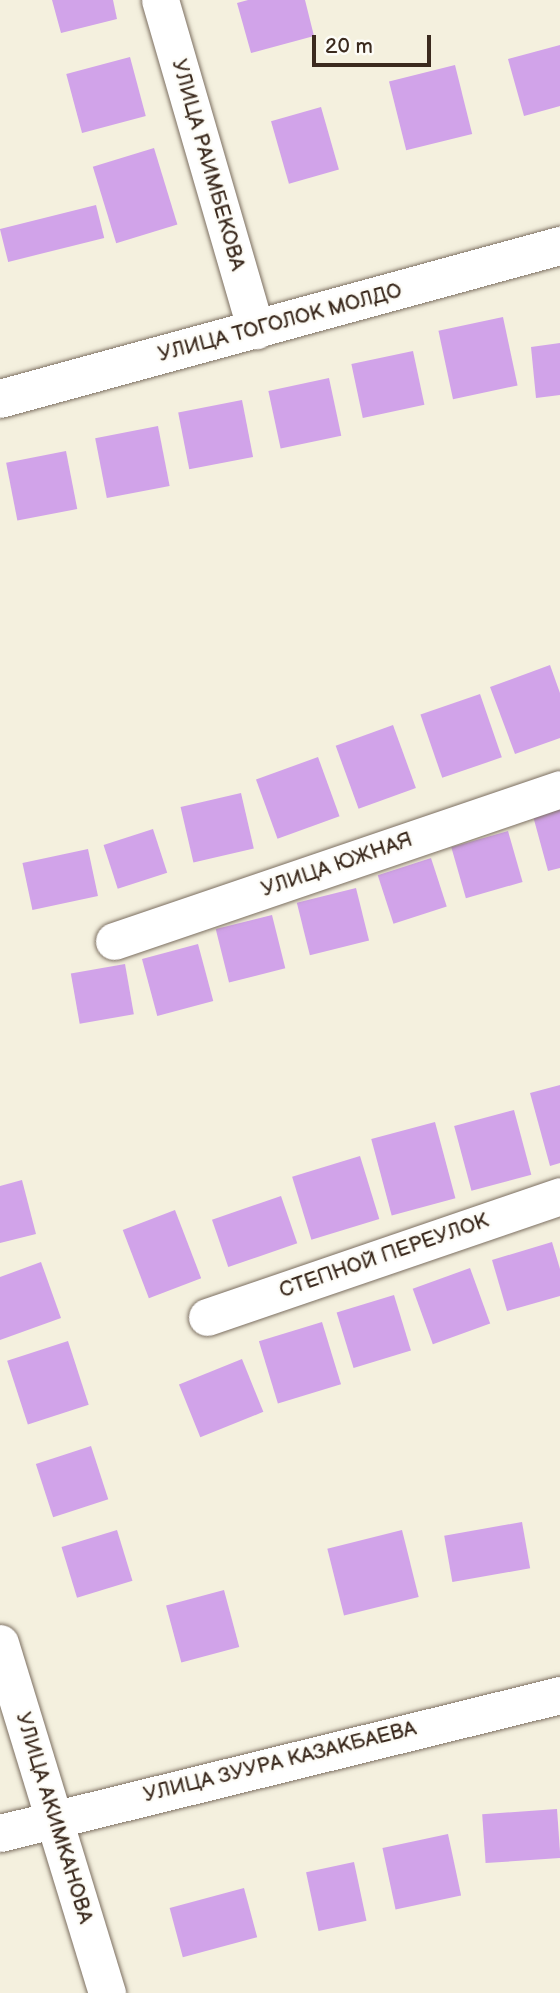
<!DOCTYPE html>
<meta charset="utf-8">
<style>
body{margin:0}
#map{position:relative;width:560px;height:1993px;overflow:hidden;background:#f4f0de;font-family:"Balsamiq Sans",sans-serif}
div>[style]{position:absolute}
.building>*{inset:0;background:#d1a3e9;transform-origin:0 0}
.roads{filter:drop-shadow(0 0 2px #7c6f61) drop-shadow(0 0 2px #7c6f61)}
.minor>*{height:37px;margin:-18.5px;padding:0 18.5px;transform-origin:18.5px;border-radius:18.5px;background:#fff}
.tertiary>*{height:38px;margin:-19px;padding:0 19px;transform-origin:19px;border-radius:19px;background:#fff}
span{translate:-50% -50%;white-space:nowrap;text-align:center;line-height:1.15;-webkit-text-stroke:5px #fdfcf7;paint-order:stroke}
.street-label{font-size:21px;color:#3b2a1e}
.scale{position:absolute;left:312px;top:35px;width:119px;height:32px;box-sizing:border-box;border:4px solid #3b2a1e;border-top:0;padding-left:9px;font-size:21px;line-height:24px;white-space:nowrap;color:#3b2a1e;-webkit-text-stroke:5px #fdfcf7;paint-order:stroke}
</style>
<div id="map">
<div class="building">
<i style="clip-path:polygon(52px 0,113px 0,117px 19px,61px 33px)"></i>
<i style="clip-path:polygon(248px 0,305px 0,314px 36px,251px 53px,237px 3px)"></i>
<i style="clip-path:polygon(560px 45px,560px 106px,524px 116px,508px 59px)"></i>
<i style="left:130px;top:57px;width:61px;height:66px;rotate:75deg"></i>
<i style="left:455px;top:65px;width:71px;height:68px;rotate:76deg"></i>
<i style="left:321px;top:107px;width:65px;height:52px;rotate:74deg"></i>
<i style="left:154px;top:148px;width:80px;height:64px;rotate:73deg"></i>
<i style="left:96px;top:205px;width:34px;height:99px;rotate:76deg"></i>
<i style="left:503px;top:317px;width:70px;height:66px;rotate:78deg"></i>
<i style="clip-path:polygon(560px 343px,560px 395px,536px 398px,531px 347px)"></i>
<i style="left:413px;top:351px;width:55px;height:63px;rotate:78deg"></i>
<i style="left:329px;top:378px;width:59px;height:62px;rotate:78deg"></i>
<i style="left:242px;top:400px;width:58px;height:65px;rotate:79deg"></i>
<i style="left:158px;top:426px;width:61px;height:64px;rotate:79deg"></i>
<i style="left:66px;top:451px;width:59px;height:61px;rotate:79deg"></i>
<i style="clip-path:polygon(550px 665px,560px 693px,560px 738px,515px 754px,490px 687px)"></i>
<i style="left:480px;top:694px;width:67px;height:63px;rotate:71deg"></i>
<i style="left:393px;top:725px;width:67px;height:61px;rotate:70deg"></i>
<i style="left:318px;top:757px;width:63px;height:66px;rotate:70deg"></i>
<i style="left:241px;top:793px;width:57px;height:62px;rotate:77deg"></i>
<i style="clip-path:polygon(560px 809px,560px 868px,548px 871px,533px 816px)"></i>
<i style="left:153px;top:829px;width:46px;height:52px;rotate:72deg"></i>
<i style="left:508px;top:831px;width:53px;height:59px;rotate:74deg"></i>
<i style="left:88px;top:849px;width:48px;height:67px;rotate:78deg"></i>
<i style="left:431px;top:858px;width:51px;height:56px;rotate:72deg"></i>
<i style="left:356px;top:888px;width:54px;height:61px;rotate:76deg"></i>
<i style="left:272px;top:915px;width:55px;height:58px;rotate:76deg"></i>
<i style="left:198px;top:944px;width:59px;height:58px;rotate:75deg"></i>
<i style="left:125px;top:964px;width:51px;height:55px;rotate:80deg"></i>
<i style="clip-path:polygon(560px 1085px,560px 1163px,550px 1166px,530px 1093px)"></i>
<i style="left:514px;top:1110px;width:67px;height:62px;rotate:75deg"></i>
<i style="left:435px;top:1122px;width:79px;height:66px;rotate:75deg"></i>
<i style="left:360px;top:1156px;width:66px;height:71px;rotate:73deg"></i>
<i style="clip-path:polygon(22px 1180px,36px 1234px,0 1243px,0 1186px)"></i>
<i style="left:281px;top:1196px;width:50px;height:73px;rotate:71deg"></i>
<i style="left:175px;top:1210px;width:73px;height:56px;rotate:69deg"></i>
<i style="clip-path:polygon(552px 1242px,560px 1269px,560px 1296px,507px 1311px,492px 1260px)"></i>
<i style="clip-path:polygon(41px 1262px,61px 1318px,0 1340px,0 1277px)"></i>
<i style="left:470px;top:1268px;width:59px;height:61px;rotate:70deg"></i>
<i style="left:394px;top:1295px;width:58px;height:60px;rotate:73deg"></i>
<i style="left:322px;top:1322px;width:65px;height:66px;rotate:73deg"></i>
<i style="left:68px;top:1341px;width:67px;height:64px;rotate:72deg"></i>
<i style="left:242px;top:1359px;width:57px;height:68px;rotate:68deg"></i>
<i style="left:91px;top:1446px;width:56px;height:58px;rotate:72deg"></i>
<i style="left:522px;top:1522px;width:47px;height:79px;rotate:80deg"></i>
<i style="left:117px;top:1530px;width:53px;height:58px;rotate:73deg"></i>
<i style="left:402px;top:1530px;width:69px;height:77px;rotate:76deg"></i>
<i style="left:224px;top:1590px;width:59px;height:60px;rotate:75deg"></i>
<i style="left:557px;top:1809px;width:49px;height:75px;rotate:86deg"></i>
<i style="left:448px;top:1834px;width:63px;height:67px;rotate:78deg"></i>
<i style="left:354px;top:1862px;width:60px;height:49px;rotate:78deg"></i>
<i style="left:244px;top:1888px;width:51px;height:77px;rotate:75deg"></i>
</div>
<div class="roads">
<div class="minor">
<i style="left:160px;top:0;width:344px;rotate:73.8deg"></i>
<i style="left:114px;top:941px;width:471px;rotate:-18.8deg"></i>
<i style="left:207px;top:1317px;width:373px;rotate:-18.9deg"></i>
<i style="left:0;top:1643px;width:366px;rotate:73deg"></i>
<i style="left:0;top:1833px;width:577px;rotate:-13.84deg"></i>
</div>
<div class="tertiary">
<i style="left:0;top:399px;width:581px;rotate:-15.28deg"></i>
</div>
</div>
<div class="street-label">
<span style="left:208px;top:165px;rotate:74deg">УЛИЦА РАИМБЕКОВА</span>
<span style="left:280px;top:323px;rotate:-15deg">УЛИЦА ТОГОЛОК МОЛДО</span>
<span style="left:337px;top:865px;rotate:-19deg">УЛИЦА ЮЖНАЯ</span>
<span style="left:384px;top:1256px;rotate:-19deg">СТЕПНОЙ ПЕРЕУЛОК</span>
<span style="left:280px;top:1762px;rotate:-14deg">УЛИЦА ЗУУРА КАЗАКБАЕВА</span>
<span style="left:54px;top:1818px;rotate:73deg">УЛИЦА АКИМКАНОВА</span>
</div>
<div class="scale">20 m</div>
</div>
